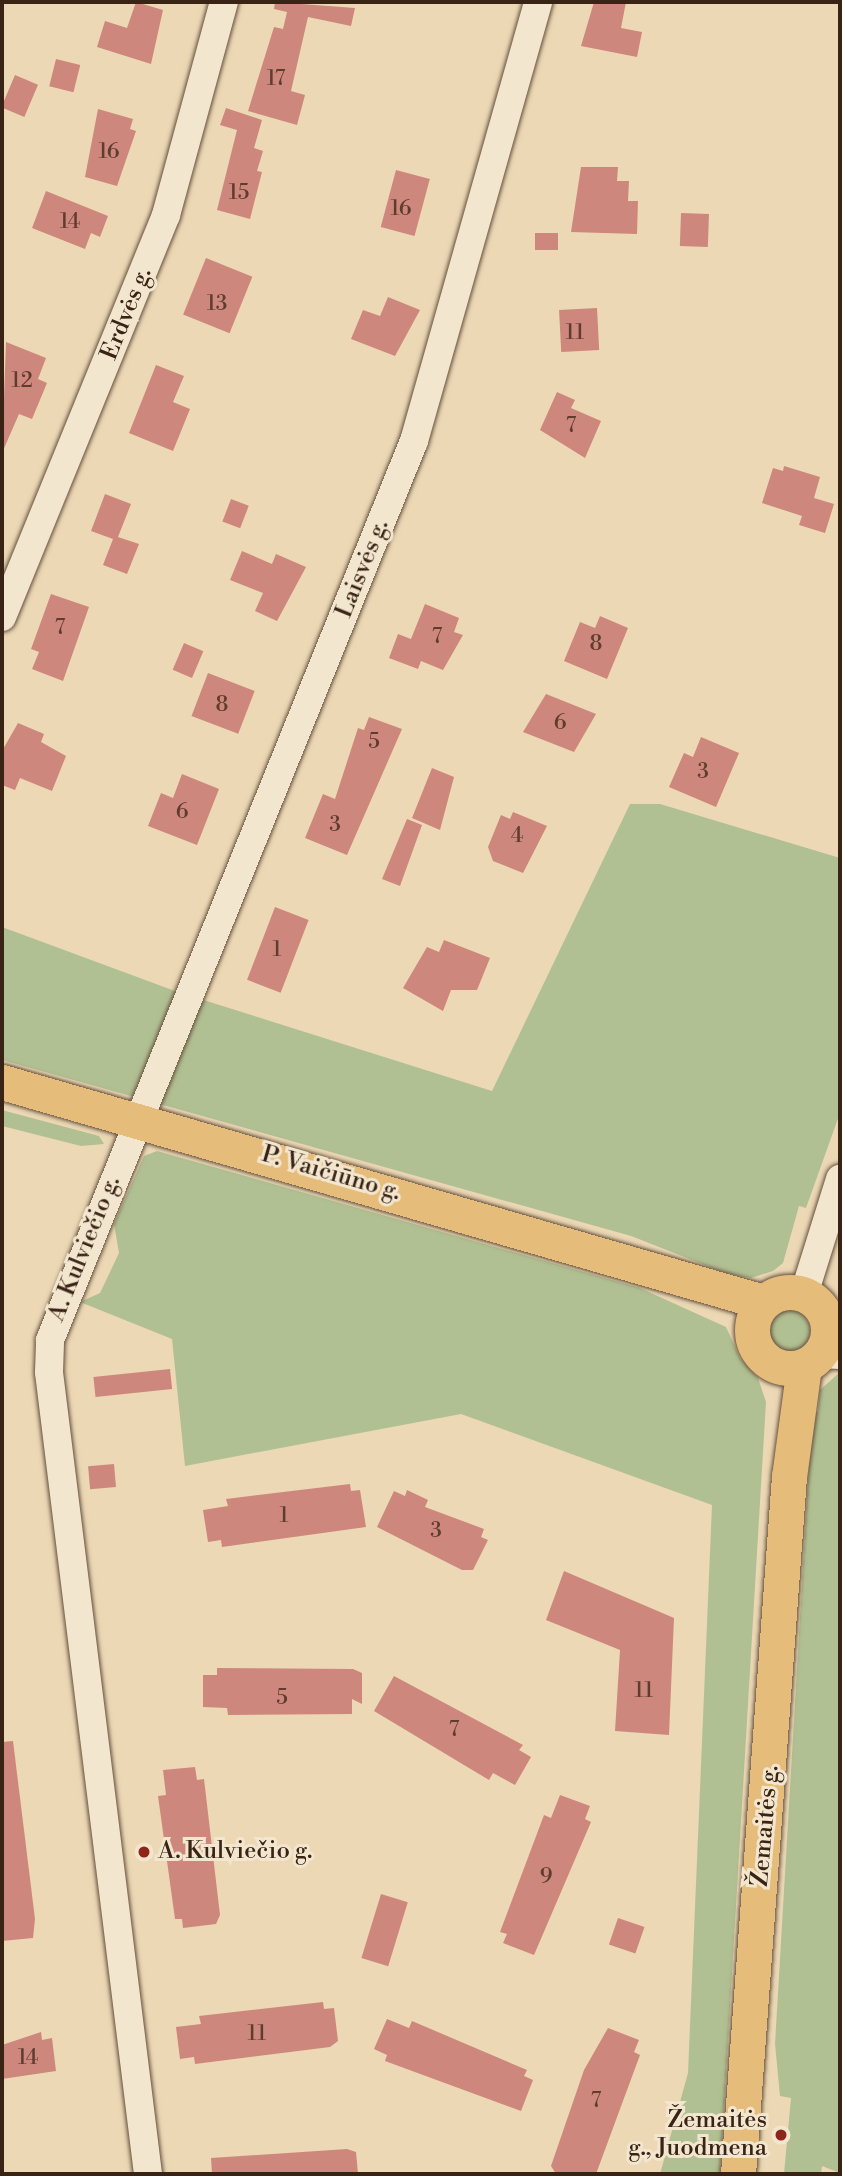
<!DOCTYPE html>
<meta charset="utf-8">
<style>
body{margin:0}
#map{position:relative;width:842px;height:2176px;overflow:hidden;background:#ecd8b5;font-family:"Libre Bodoni",serif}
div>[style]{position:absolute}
.green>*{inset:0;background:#b1c092}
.round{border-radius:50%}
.building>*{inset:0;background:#ce877c;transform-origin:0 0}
.roads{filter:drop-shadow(0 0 2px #65503d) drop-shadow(0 0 2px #65503d)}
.minor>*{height:28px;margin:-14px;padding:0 14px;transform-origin:14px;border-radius:14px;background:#f3e6cf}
.major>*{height:35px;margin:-17.5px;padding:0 17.5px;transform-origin:17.5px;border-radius:17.5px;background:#e6bc7a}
.major>.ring{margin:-17.5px;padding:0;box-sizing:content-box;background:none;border:35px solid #e6bc7a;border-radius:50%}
.dots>*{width:19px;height:19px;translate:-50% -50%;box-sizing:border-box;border:4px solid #f3e6cf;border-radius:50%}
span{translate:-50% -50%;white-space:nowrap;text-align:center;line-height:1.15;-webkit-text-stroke:6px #f3e6cf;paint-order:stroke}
.number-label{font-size:21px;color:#5e3c2f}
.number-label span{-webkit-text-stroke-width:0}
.street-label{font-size:24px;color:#382315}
.poi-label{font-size:24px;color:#382315}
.left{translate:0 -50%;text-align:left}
.right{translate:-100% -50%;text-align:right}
.frame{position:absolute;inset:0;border:4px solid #382315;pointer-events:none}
</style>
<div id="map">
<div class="green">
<i style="clip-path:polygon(630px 804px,660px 804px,840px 858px,840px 1113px,806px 1208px,799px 1206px,783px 1263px,773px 1271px,751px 1278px,725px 1273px,631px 1236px,2px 1060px,2px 927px,175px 991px,492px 1091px)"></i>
<i style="clip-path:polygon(2px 1110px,99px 1136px,104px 1144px,81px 1146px,2px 1126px)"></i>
<i style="clip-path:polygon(157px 1151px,640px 1288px,726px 1327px,740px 1358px,758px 1378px,766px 1402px,720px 2174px,660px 2174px,688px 2073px,712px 1505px,461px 1414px,185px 1466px,172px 1339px,80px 1302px,100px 1293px,119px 1253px,114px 1224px,144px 1156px)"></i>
<i class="round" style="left:768px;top:1310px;width:42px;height:42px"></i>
<i style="clip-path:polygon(840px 1372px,840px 2173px,822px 2166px,821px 2174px,784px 2174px,791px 2098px,780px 2096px,775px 2044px,812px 1414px,818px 1412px,820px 1390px)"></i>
</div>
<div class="building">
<i style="clip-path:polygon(136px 2px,163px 10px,151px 64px,97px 47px,105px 21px,127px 28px)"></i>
<i style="clip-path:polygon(275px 2px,355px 8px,351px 26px,308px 17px,291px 91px,305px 95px,297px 125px,248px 111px,274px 27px,283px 29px,287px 12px,274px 9px)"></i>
<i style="clip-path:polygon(594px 2px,626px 2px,621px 28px,642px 32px,637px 57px,581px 46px)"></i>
<i style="left:56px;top:59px;width:25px;height:28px;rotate:14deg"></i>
<i style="left:15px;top:75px;width:25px;height:35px;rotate:23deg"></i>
<i style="clip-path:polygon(226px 108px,262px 120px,254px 148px,263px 151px,257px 171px,262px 172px,250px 219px,217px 210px,237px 130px,220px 125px)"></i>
<i style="clip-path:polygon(98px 109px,133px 119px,130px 129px,136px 131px,117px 186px,85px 177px)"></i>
<i style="clip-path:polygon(581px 167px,618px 167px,617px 181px,629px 181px,628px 201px,638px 201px,637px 234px,571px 232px)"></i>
<i style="left:396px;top:170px;width:35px;height:59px;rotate:15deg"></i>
<i style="clip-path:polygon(46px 191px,108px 216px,100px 237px,91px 233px,85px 249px,32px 228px)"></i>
<i style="left:681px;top:213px;width:28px;height:33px;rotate:2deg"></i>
<i style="left:535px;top:233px;width:23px;height:17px"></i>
<i style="left:206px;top:258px;width:50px;height:61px;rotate:22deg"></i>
<i style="clip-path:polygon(388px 297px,420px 310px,395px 356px,351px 339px,363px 310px,380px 316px)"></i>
<i style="left:597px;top:308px;width:42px;height:38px;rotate:87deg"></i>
<i style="clip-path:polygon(6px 342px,46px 358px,38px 379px,47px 383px,32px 419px,19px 414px,2px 453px)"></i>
<i style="clip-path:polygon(156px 365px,184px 376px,173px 402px,190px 409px,173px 451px,129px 433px)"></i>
<i style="clip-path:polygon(557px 392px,575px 400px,571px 408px,601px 421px,585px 458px,540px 430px)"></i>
<i style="clip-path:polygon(784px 466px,820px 477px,814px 498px,834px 504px,825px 533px,799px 525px,802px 516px,762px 503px,773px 468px,783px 471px)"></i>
<i style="clip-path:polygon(105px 494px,131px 504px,118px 537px,139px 544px,127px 574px,103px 565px,113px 539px,91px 531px)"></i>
<i style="left:231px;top:499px;width:19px;height:24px;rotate:21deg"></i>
<i style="clip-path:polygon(242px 551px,272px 564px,276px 554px,306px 567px,277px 621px,255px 611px,263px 593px,230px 580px)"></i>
<i style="clip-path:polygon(51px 594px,89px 607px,63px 681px,32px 669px,39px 652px,31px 649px)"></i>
<i style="clip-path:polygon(425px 604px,459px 618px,454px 632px,463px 635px,443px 670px,421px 661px,418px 669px,389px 658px,398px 634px,411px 639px)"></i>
<i style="clip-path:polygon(600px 616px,628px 628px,607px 679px,564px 661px,580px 622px,595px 628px)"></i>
<i style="left:184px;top:643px;width:21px;height:29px;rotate:23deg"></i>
<i style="left:208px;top:673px;width:50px;height:46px;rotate:21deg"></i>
<i style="clip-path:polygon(546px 694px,596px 714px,574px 752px,523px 732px)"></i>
<i style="clip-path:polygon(369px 717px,402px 729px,347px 855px,305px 838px,323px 794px,335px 799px,358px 728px,364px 730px)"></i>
<i style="clip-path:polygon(18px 723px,44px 734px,41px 742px,66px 756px,52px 791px,20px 778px,15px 790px,2px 785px,2px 751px)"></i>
<i style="clip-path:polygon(701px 737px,739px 753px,716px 807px,669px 787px,684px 753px,693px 757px)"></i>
<i style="clip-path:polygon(432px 768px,454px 777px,440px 830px,412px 818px)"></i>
<i style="clip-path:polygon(182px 774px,219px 789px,197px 845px,148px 826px,161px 793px,173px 798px)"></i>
<i style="clip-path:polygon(513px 812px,547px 826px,523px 873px,493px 861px,488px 847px,501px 815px,510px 819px)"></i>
<i style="clip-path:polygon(407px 819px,422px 825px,400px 886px,382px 879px)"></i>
<i style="left:275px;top:907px;width:36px;height:78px;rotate:21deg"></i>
<i style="clip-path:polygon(444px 940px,490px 958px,477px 990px,451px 990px,443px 1011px,403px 988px,427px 947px,439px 952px)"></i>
<i style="left:170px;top:1369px;width:20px;height:77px;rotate:84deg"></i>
<i style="left:114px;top:1464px;width:23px;height:26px;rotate:85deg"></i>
<i style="clip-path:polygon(350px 1484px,351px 1491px,360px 1490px,366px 1527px,222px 1547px,221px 1540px,208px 1542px,203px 1510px,228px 1506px,226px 1499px)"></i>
<i style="clip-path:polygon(407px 1490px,428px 1500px,425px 1507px,484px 1529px,481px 1537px,488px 1540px,473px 1570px,462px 1570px,377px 1527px,394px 1491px,405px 1496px)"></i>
<i style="clip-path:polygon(564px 1571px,674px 1618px,669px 1735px,615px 1731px,620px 1650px,546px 1620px)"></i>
<i style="clip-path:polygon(217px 1668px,353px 1669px,362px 1673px,362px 1704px,352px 1699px,352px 1714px,228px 1715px,227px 1708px,203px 1707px,203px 1675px,217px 1675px)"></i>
<i style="clip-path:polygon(394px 1676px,523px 1745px,519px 1750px,531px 1757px,515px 1785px,493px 1773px,489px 1780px,374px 1711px)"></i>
<i style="clip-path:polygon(13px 1741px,35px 1919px,33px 1938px,2px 1941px,2px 1742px)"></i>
<i style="clip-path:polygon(195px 1767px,197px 1780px,204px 1779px,220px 1915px,216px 1924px,183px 1928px,182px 1919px,175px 1919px,158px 1796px,166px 1795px,163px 1770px)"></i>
<i style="clip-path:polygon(560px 1795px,590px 1806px,585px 1819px,591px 1822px,534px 1955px,503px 1943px,507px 1934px,500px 1932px,544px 1815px,551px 1818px)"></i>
<i style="left:381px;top:1894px;width:28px;height:67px;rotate:17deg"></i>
<i style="left:618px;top:1918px;width:28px;height:28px;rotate:19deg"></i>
<i style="clip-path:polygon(323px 2002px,324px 2009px,334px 2008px,338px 2041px,330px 2047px,195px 2064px,194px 2057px,180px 2059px,176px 2027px,201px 2024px,199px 2016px)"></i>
<i style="clip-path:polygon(387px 2019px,409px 2028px,412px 2021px,527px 2070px,524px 2076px,533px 2080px,521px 2111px,385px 2061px,387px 2055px,374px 2049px)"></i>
<i style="clip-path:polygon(608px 2028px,639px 2040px,634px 2052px,640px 2055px,596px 2174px,556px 2174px,551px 2166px,584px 2070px)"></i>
<i style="clip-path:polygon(41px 2032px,42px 2040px,52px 2038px,56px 2071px,2px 2079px,2px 2045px)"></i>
<i style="clip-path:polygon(347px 2149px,356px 2152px,358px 2174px,212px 2174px,211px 2158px)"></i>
</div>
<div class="roads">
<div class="minor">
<i style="left:2px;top:617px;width:434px;rotate:-67.8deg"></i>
<i style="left:166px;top:215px;width:221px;rotate:-74.8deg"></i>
<i style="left:804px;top:1294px;width:121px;rotate:-72.6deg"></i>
<i style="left:827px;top:1322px;width:15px;rotate:28deg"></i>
<i style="left:820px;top:1354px;width:20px;rotate:3deg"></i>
<i style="left:148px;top:2174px;width:808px;rotate:-97.04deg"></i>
<i style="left:49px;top:1372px;width:32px;rotate:-88deg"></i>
<i style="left:50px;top:1340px;width:970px;rotate:-67.96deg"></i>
<i style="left:414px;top:441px;width:456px;rotate:-74.2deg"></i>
</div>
<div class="major">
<i style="left:2px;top:1082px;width:792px;rotate:16.12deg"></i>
<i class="ring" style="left:752px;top:1292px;width:41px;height:41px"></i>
<i style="left:738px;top:2174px;width:699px;rotate:-85.82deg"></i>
<i style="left:789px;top:1477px;width:112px;rotate:-82.3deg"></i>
</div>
</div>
<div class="dots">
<i style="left:144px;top:1852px;background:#8f2418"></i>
<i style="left:781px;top:2135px;background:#8f2418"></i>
</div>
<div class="number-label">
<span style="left:276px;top:79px">17</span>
<span style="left:109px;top:152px">16</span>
<span style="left:239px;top:193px">15</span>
<span style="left:401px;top:209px">16</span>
<span style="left:70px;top:222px">14</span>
<span style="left:217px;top:304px">13</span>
<span style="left:575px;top:333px">11</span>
<span style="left:22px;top:381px">12</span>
<span style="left:571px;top:426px">7</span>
<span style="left:60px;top:628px">7</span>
<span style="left:437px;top:637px">7</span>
<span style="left:596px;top:644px">8</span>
<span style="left:222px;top:705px">8</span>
<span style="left:560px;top:723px">6</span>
<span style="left:374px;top:742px">5</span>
<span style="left:703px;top:772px">3</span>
<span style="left:182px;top:812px">6</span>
<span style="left:335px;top:825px">3</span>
<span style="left:517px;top:836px">4</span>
<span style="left:277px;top:950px">1</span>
<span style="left:284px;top:1516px">1</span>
<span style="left:436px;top:1531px">3</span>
<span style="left:644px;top:1691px">11</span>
<span style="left:282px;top:1698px">5</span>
<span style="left:454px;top:1730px">7</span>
<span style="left:546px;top:1877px">9</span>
<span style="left:257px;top:2034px">11</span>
<span style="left:28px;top:2058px">14</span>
<span style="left:596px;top:2101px">7</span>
</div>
<div class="street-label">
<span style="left:127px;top:314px;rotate:-68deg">Erdvės g.</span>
<span style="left:363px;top:569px;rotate:-68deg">Laisvės g.</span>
<span style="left:331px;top:1174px;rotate:16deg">P. Vaičiūno g.</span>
<span style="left:85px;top:1249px;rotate:-68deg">A. Kulviečio g.</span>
<span style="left:766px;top:1826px;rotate:-85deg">Žemaitės g.</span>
</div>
<div class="poi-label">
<span class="left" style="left:158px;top:1852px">A. Kulviečio g.</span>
<span class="right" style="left:767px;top:2135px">Žemaitės<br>g., Juodmena</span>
</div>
<div class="frame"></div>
</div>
